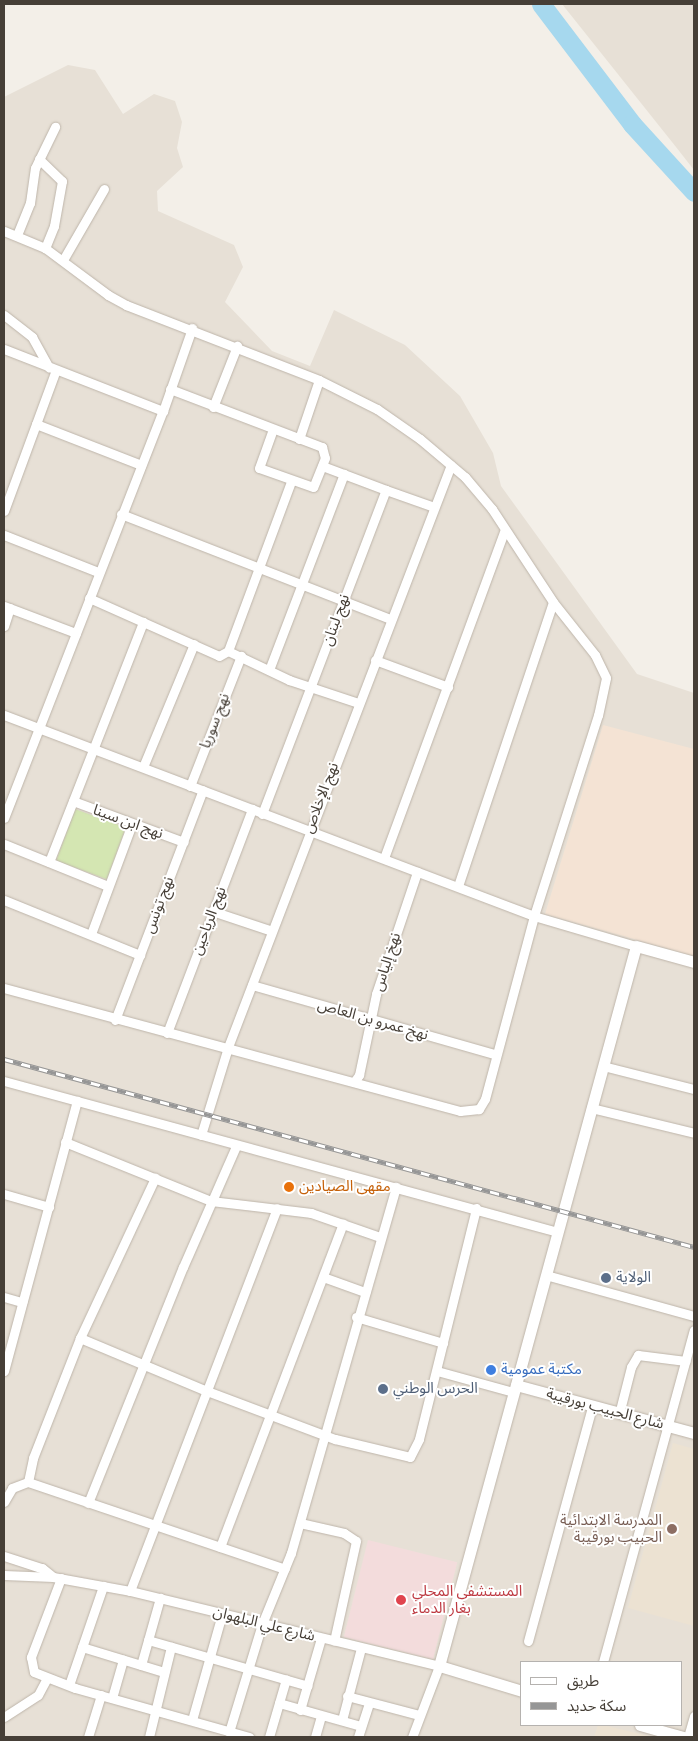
<!DOCTYPE html>
<meta charset="utf-8">
<style>
body{margin:0}
#map{position:relative;width:698px;height:1741px;overflow:hidden;background:#f3efe8;font-family:Signika,"Noto Sans Arabic",sans-serif}
div>[style]{position:absolute}
.residential>*{inset:0;background:#e7e0d6}
.commercial>*{inset:0;background:#f4e3d4}
.education>*{inset:0;background:#ece2d2}
.medical>*{inset:0;background:#f3dcdc;transform-origin:0 0}
.green>*{inset:0;background:#d4e6b2;transform-origin:0 0}
.river>*{height:19px;margin:-9.5px;padding:0 9.5px;transform-origin:9.5px;border-radius:9.5px;background:#a6d8ee}
.roads{filter:drop-shadow(0 0 1px #beb5aa) drop-shadow(0 0 1px #beb5aa)}
.minor>*{height:9px;margin:-4.5px;padding:0 4.5px;transform-origin:4.5px;border-radius:4.5px;background:#fff}
.tertiary>*{height:11px;margin:-5.5px;padding:0 5.5px;transform-origin:5.5px;border-radius:5.5px;background:#fff}
.rail>*{height:5px;margin-top:-2.5px;transform-origin:0;background:repeating-linear-gradient(90deg,#fff 0 9px,#969696 0 18px);box-sizing:border-box;border-block:1px solid #969696}
.dots>*{width:14px;height:14px;translate:-50% -50%;box-sizing:border-box;border:2px solid #fff;border-radius:50%}
span{translate:-50% -50%;white-space:nowrap;text-align:center;line-height:1.15;-webkit-text-stroke:4px #fff;paint-order:stroke}
.street-label{font-size:15px;color:#463f37}
.food-label{font-size:15px;color:#c56008}
.left{translate:0 -50%;text-align:left}
.service-label{font-size:15px;color:#4e5e75}
.shop-label{font-size:15px;color:#366cbe}
.education-label{font-size:15px;color:#785e54}
.right{translate:-100% -50%;text-align:right}
.health-label{font-size:15px;color:#be3a42}
.frame{position:absolute;inset:0;border:5px solid #463f37;pointer-events:none}
.legend{position:absolute;left:520px;top:1661px;width:162px;height:65px;box-sizing:border-box;background:#fff;border:1px solid #b5b2af;margin:0;padding:6px 9px;list-style:none;font-size:15px;color:#463f37}
.legend li{display:flex;align-items:center;gap:10px;height:25px}
.legend b{width:25px;border:1px solid #b5b2af}
</style>
<div id="map">
<div class="residential">
<i style="clip-path:polygon(562px 4px,694px 4px,694px 170px,676px 147px)"></i>
<i style="clip-path:polygon(evenodd,68px 65px,95px 70px,123px 114px,154px 94px,175px 101px,182px 122px,177px 148px,183px 167px,157px 191px,158px 211px,234px 245px,243px 267px,225px 302px,272px 351px,310px 366px,334px 310px,405px 345px,460px 396px,493px 453px,501px 486px,637px 674px,694px 693px,694px 1737px,4px 1737px,4px 97px,68px 65px,522px 1662px,682px 1662px,682px 1725px,522px 1725px,522px 1662px)"></i>
</div>
<div class="commercial">
<i style="clip-path:polygon(603px 725px,694px 749px,694px 956px,545px 914px)"></i>
</div>
<div class="education">
<i style="clip-path:polygon(673px 1443px,694px 1449px,694px 1626px,628px 1608px)"></i>
<i style="clip-path:polygon(598px 1725px,603px 1725px,653px 1737px,594px 1737px)"></i>
</div>
<div class="medical">
<i style="left:368px;top:1540px;width:92px;height:100px;rotate:14deg"></i>
</div>
<div class="green">
<i style="left:75px;top:809px;width:54px;height:55px;rotate:20deg"></i>
</div>
<div class="river">
<i style="left:541px;top:4px;width:151px;rotate:52.8deg"></i>
<i style="left:632px;top:124px;width:92px;rotate:47.6deg"></i>
</div>
<div class="roads">
<div class="minor">
<i style="left:39px;top:159px;width:32px;rotate:44deg"></i>
<i style="left:62px;top:181px;width:46px;rotate:100.1deg"></i>
<i style="left:54px;top:226px;width:24px;rotate:112deg"></i>
<i style="left:4px;top:231px;width:44px;rotate:22.5deg"></i>
<i style="left:45px;top:248px;width:79px;rotate:36.7deg"></i>
<i style="left:108px;top:295px;width:21px;rotate:29deg"></i>
<i style="left:126px;top:305px;width:207px;rotate:21.2deg"></i>
<i style="left:319px;top:380px;width:65px;rotate:26.6deg"></i>
<i style="left:377px;top:409px;width:52px;rotate:34.9deg"></i>
<i style="left:420px;top:439px;width:59px;rotate:40.2deg"></i>
<i style="left:465px;top:477px;width:42px;rotate:49.8deg"></i>
<i style="left:492px;top:509px;width:111px;rotate:56.7deg"></i>
<i style="left:553px;top:602px;width:68px;rotate:51.6deg"></i>
<i style="left:595px;top:655px;width:25px;rotate:64deg"></i>
<i style="left:606px;top:678px;width:38px;rotate:102deg"></i>
<i style="left:598px;top:715px;width:211px;rotate:107.7deg"></i>
<i style="left:534px;top:916px;width:189px;rotate:105deg"></i>
<i style="left:485px;top:1099px;width:12px;rotate:121deg"></i>
<i style="left:479px;top:1109px;width:19px;rotate:174deg"></i>
<i style="left:460px;top:1111px;width:472px;rotate:-164.9deg"></i>
<i style="left:17px;top:235px;width:35px;rotate:-68deg"></i>
<i style="left:30px;top:203px;width:35px;rotate:-82deg"></i>
<i style="left:35px;top:168px;width:46px;rotate:-64deg"></i>
<i style="left:63px;top:260px;width:82px;rotate:-60deg"></i>
<i style="left:4px;top:315px;width:36px;rotate:38deg"></i>
<i style="left:32px;top:337px;width:35px;rotate:61deg"></i>
<i style="left:4px;top:349px;width:171px;rotate:21.3deg"></i>
<i style="left:170px;top:389px;width:163px;rotate:20.9deg"></i>
<i style="left:322px;top:447px;width:11px;rotate:75deg"></i>
<i style="left:325px;top:458px;width:31px;rotate:112deg"></i>
<i style="left:313px;top:487px;width:57px;rotate:-160.6deg"></i>
<i style="left:259px;top:468px;width:41px;rotate:-70.3deg"></i>
<i style="left:213px;top:407px;width:66px;rotate:-68.5deg"></i>
<i style="left:36px;top:424px;width:113px;rotate:21.3deg"></i>
<i style="left:299px;top:439px;width:62px;rotate:-71.3deg"></i>
<i style="left:386px;top:490px;width:51px;rotate:19.5deg"></i>
<i style="left:4px;top:511px;width:150px;rotate:-69.8deg"></i>
<i style="left:121px;top:514px;width:290px;rotate:21.3deg"></i>
<i style="left:4px;top:535px;width:101px;rotate:21.5deg"></i>
<i style="left:89px;top:598px;width:142px;rotate:24deg"></i>
<i style="left:219px;top:656px;width:10px;rotate:-29deg"></i>
<i style="left:228px;top:651px;width:68px;rotate:25.4deg"></i>
<i style="left:289px;top:680px;width:73px;rotate:18.4deg"></i>
<i style="left:4px;top:606px;width:77px;rotate:20.6deg"></i>
<i style="left:4px;top:626px;width:19px;rotate:-72deg"></i>
<i style="left:228px;top:651px;width:180px;rotate:-69.6deg"></i>
<i style="left:375px;top:660px;width:78px;rotate:20.3deg"></i>
<i style="left:269px;top:670px;width:210px;rotate:-69.1deg"></i>
<i style="left:4px;top:715px;width:567px;rotate:20.77deg"></i>
<i style="left:534px;top:916px;width:106px;rotate:16.4deg"></i>
<i style="left:143px;top:767px;width:133px;rotate:-67.5deg"></i>
<i style="left:190px;top:786px;width:140px;rotate:-68.6deg"></i>
<i style="left:73px;top:801px;width:118px;rotate:20.3deg"></i>
<i style="left:262px;top:814px;width:347px;rotate:-69.1deg"></i>
<i style="left:386px;top:490px;width:68px;rotate:-159.4deg"></i>
<i style="left:4px;top:818px;width:437px;rotate:-68.7deg"></i>
<i style="left:163px;top:411px;width:88px;rotate:-70.7deg"></i>
<i style="left:4px;top:844px;width:112px;rotate:22deg"></i>
<i style="left:384px;top:858px;width:350px;rotate:-69.8deg"></i>
<i style="left:49px;top:862px;width:258px;rotate:-68.6deg"></i>
<i style="left:458px;top:886px;width:299px;rotate:-71.5deg"></i>
<i style="left:4px;top:900px;width:147px;rotate:22deg"></i>
<i style="left:212px;top:911px;width:63px;rotate:18.4deg"></i>
<i style="left:91px;top:934px;width:117px;rotate:-69.6deg"></i>
<i style="left:252px;top:985px;width:253px;rotate:15.9deg"></i>
<i style="left:115px;top:1020px;width:246px;rotate:-69.1deg"></i>
<i style="left:167px;top:1033px;width:240px;rotate:-69.2deg"></i>
<i style="left:603px;top:1066px;width:94px;rotate:14.2deg"></i>
<i style="left:4px;top:1081px;width:574px;rotate:15.25deg"></i>
<i style="left:354px;top:1082px;width:9px;rotate:-54deg"></i>
<i style="left:359px;top:1075px;width:83px;rotate:-78.1deg"></i>
<i style="left:376px;top:994px;width:129px;rotate:-71.4deg"></i>
<i style="left:591px;top:1108px;width:106px;rotate:13.6deg"></i>
<i style="left:201px;top:1135px;width:92px;rotate:-72.9deg"></i>
<i style="left:228px;top:1047px;width:623px;rotate:-69.04deg"></i>
<i style="left:65px;top:1142px;width:157px;rotate:22deg"></i>
<i style="left:211px;top:1201px;width:101px;rotate:6.8deg"></i>
<i style="left:311px;top:1213px;width:73px;rotate:19.2deg"></i>
<i style="left:4px;top:1194px;width:47px;rotate:16.1deg"></i>
<i style="left:546px;top:1275px;width:154px;rotate:15.5deg"></i>
<i style="left:323px;top:1277px;width:45px;rotate:19.7deg"></i>
<i style="left:4px;top:1297px;width:19px;rotate:16deg"></i>
<i style="left:356px;top:1317px;width:91px;rotate:16.6deg"></i>
<i style="left:80px;top:1338px;width:138px;rotate:22.7deg"></i>
<i style="left:207px;top:1391px;width:137px;rotate:20.6deg"></i>
<i style="left:335px;top:1439px;width:77px;rotate:13.5deg"></i>
<i style="left:410px;top:1457px;width:20px;rotate:-63deg"></i>
<i style="left:419px;top:1439px;width:238px;rotate:-76.1deg"></i>
<i style="left:4px;top:1371px;width:280px;rotate:-74.9deg"></i>
<i style="left:437px;top:1371px;width:79px;rotate:15.4deg"></i>
<i style="left:619px;top:1414px;width:49px;rotate:-75.7deg"></i>
<i style="left:631px;top:1367px;width:14px;rotate:-60deg"></i>
<i style="left:638px;top:1355px;width:48px;rotate:7.1deg"></i>
<i style="left:28px;top:1482px;width:25px;rotate:-78deg"></i>
<i style="left:33px;top:1458px;width:129px;rotate:-68.6deg"></i>
<i style="left:80px;top:1338px;width:177px;rotate:-64.9deg"></i>
<i style="left:4px;top:1502px;width:16px;rotate:-60deg"></i>
<i style="left:12px;top:1488px;width:17px;rotate:-21deg"></i>
<i style="left:28px;top:1482px;width:271px;rotate:18.7deg"></i>
<i style="left:88px;top:1503px;width:254px;rotate:-68.1deg"></i>
<i style="left:183px;top:1267px;width:132px;rotate:-66.3deg"></i>
<i style="left:300px;top:1523px;width:45px;rotate:12.8deg"></i>
<i style="left:344px;top:1533px;width:14px;rotate:34deg"></i>
<i style="left:356px;top:1541px;width:102px;rotate:102.4deg"></i>
<i style="left:220px;top:1547px;width:346px;rotate:-69.2deg"></i>
<i style="left:4px;top:1556px;width:40px;rotate:18deg"></i>
<i style="left:42px;top:1568px;width:14px;rotate:39deg"></i>
<i style="left:4px;top:1575px;width:49px;rotate:2.3deg"></i>
<i style="left:53px;top:1577px;width:78px;rotate:10.3deg"></i>
<i style="left:130px;top:1591px;width:318px;rotate:13.6deg"></i>
<i style="left:439px;top:1666px;width:76px;rotate:110.8deg"></i>
<i style="left:61px;top:1578px;width:85px;rotate:110.8deg"></i>
<i style="left:31px;top:1657px;width:15px;rotate:79deg"></i>
<i style="left:34px;top:1672px;width:44px;rotate:21.3deg"></i>
<i style="left:75px;top:1688px;width:181px;rotate:15.7deg"></i>
<i style="left:130px;top:1591px;width:410px;rotate:-69deg"></i>
<i style="left:148px;top:1640px;width:166px;rotate:16deg"></i>
<i style="left:528px;top:1641px;width:243px;rotate:-74.7deg"></i>
<i style="left:82px;top:1647px;width:86px;rotate:17deg"></i>
<i style="left:603px;top:1662px;width:344px;rotate:-74.7deg"></i>
<i style="left:141px;top:1665px;width:70px;rotate:-74.2deg"></i>
<i style="left:69px;top:1685px;width:105px;rotate:-71deg"></i>
<i style="left:347px;top:1696px;width:74px;rotate:14.8deg"></i>
<i style="left:112px;top:1698px;width:40px;rotate:-74deg"></i>
<i style="left:279px;top:1703px;width:85px;rotate:15.7deg"></i>
<i style="left:300px;top:1710px;width:75px;rotate:-73.7deg"></i>
<i style="left:4px;top:1717px;width:40px;rotate:-32.9deg"></i>
<i style="left:38px;top:1695px;width:19px;rotate:-62deg"></i>
<i style="left:192px;top:1720px;width:110px;rotate:-74.2deg"></i>
<i style="left:342px;top:1720px;width:74px;rotate:-75.2deg"></i>
<i style="left:229px;top:1732px;width:113px;rotate:-73deg"></i>
<i style="left:262px;top:1624px;width:77px;rotate:-67.8deg"></i>
<i style="left:291px;top:1553px;width:381px;rotate:-74deg"></i>
<i style="left:88px;top:1737px;width:44px;rotate:-72.8deg"></i>
<i style="left:149px;top:1737px;width:93px;rotate:-76.3deg"></i>
<i style="left:269px;top:1737px;width:60px;rotate:-73.7deg"></i>
<i style="left:315px;top:1737px;width:22px;rotate:-74deg"></i>
<i style="left:358px;top:1737px;width:36px;rotate:-72deg"></i>
<i style="left:688px;top:1737px;width:22px;rotate:-74deg"></i>
</div>
<div class="tertiary">
<i style="left:516px;top:1385px;width:184px;rotate:15.1deg"></i>
<i style="left:522px;top:1691px;width:87px;rotate:-163.2deg"></i>
<i style="left:439px;top:1666px;width:746px;rotate:-74.7deg"></i>
<i style="left:636px;top:946px;width:60px;rotate:15.4deg"></i>
<i style="left:640px;top:1725px;width:45px;rotate:15.6deg"></i>
</div>
</div>
<div class="rail">
<i style="left:4px;top:1059px;width:715px;rotate:15.24deg"></i>
</div>
<div class="dots">
<i style="left:289px;top:1187px;background:#e8710a"></i>
<i style="left:606px;top:1278px;background:#5c6f8a"></i>
<i style="left:491px;top:1370px;background:#3f7fe0"></i>
<i style="left:383px;top:1389px;background:#5c6f8a"></i>
<i style="left:672px;top:1529px;background:#8d6e63"></i>
<i style="left:401px;top:1600px;background:#e0444e"></i>
</div>
<div class="street-label">
<span style="left:336px;top:620px;rotate:-70deg">نهج لبنان</span>
<span style="left:215px;top:721px;rotate:-69deg">نهج سوريا</span>
<span style="left:321px;top:798px;rotate:-69deg">نهج الإخلاص</span>
<span style="left:128px;top:822px;rotate:20deg">نهج ابن سينا</span>
<span style="left:159px;top:905px;rotate:-69deg">نهج تونس</span>
<span style="left:209px;top:921px;rotate:-69deg">نهج الرياحين</span>
<span style="left:387px;top:962px;rotate:-72deg">نهخ إلياس</span>
<span style="left:373px;top:1020px;rotate:16deg">نهخ عمرو بن العاص</span>
<span style="left:605px;top:1409px;rotate:15deg">شارع الحبيب بورقيبة</span>
<span style="left:264px;top:1624px;rotate:14deg">شارع علي البلهوان</span>
</div>
<div class="food-label">
<span class="left" style="left:299px;top:1187px">مقهى الصيادين</span>
</div>
<div class="service-label">
<span class="left" style="left:616px;top:1278px">الولاية</span>
<span class="left" style="left:393px;top:1389px">الحرس الوطني</span>
</div>
<div class="shop-label">
<span class="left" style="left:501px;top:1370px">مكتبة عمومية</span>
</div>
<div class="education-label">
<span class="right" style="left:662px;top:1529px">المدرسة الابتدائية<br>الحبيب بورقيبة</span>
</div>
<div class="health-label">
<span class="left" style="left:412px;top:1600px">المستشفى المحلي<br>بغار الدماء</span>
</div>
<div class="frame"></div>
<ul class="legend">
<li><b style="height:6px;background:#fff"></b>طريق</li>
<li><b style="height:6px;background:#969696"></b>سكة حديد</li>
</ul>
</div>
